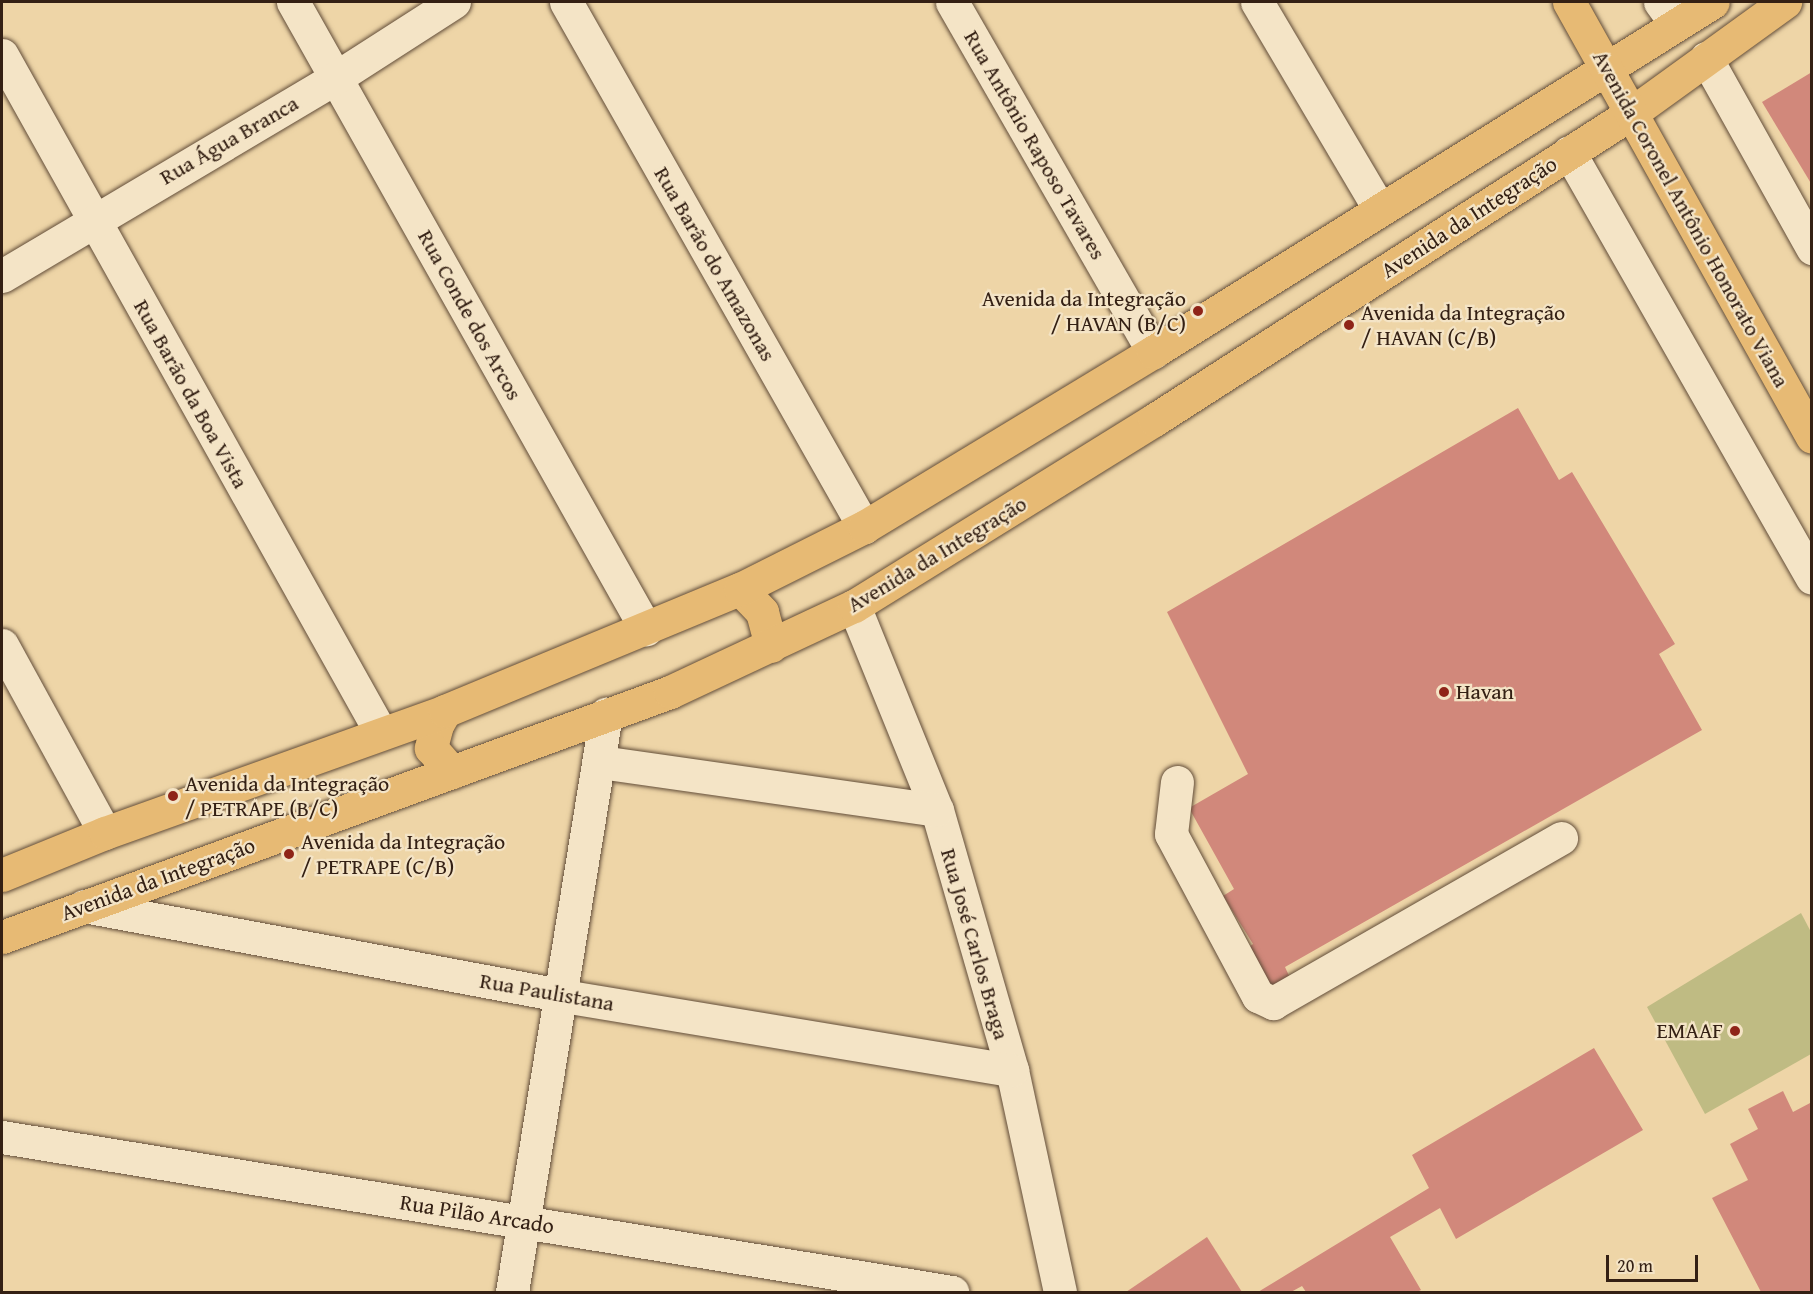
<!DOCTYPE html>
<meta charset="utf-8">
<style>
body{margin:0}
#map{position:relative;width:1813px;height:1294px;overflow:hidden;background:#eed5a7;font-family:"Gentium Book Plus",serif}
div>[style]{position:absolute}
.green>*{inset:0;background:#bfbb83}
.building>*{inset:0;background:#d1887b}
.roads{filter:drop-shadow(0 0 2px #624d39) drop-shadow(0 0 2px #624d39)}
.minor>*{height:33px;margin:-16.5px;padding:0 16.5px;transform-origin:16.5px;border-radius:16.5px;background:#f4e4c6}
.major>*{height:33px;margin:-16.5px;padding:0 16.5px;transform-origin:16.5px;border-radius:16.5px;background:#e7ba74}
.highway>*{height:33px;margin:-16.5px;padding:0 16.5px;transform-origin:16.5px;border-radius:16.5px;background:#e7ba74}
.dots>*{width:16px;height:16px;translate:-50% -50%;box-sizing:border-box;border:3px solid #f4e4c6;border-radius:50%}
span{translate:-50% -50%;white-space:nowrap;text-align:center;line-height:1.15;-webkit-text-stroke:4.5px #f4e4c6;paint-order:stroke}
.street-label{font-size:22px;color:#342014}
.poi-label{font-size:22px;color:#342014}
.right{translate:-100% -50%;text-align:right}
.left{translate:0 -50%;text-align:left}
.frame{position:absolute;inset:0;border:3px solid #342014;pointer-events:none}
.scale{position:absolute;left:1606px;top:1255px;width:92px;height:27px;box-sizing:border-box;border:3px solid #342014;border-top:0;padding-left:8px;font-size:18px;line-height:21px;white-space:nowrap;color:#342014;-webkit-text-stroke:4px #f4e4c6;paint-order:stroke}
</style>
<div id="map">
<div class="green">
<i style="clip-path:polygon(1801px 913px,1811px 932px,1811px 1054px,1705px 1114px,1647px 1007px)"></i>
</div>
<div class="building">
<i style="clip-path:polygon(1812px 72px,1812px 185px,1762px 102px)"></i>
<i style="clip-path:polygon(1518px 408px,1559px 480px,1572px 472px,1675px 644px,1659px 654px,1702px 730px,1285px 967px,1291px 980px,1272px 992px,1246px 949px,1253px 944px,1223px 896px,1234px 889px,1189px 808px,1248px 774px,1167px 612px)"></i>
<i style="clip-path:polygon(1594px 1048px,1643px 1130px,1456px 1239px,1440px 1208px,1390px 1237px,1421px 1290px,1417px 1292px,1306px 1292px,1302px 1286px,1291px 1292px,1258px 1292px,1429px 1188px,1412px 1155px)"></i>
<i style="clip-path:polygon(1783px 1091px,1793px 1112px,1812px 1102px,1812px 1292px,1761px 1292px,1712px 1198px,1748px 1180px,1730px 1144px,1758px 1129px,1748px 1109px)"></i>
<i style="clip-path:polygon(1207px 1237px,1242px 1292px,1126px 1292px)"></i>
</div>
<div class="roads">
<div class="minor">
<i style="left:293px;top:2px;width:720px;rotate:60.62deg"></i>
<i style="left:566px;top:2px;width:604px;rotate:60.42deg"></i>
<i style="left:952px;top:2px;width:404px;rotate:60.1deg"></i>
<i style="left:1257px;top:2px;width:239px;rotate:59.4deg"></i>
<i style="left:1660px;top:2px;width:26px;rotate:54deg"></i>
<i style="left:2px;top:55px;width:777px;rotate:60.79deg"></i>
<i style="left:1706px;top:58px;width:218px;rotate:60.8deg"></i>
<i style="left:1569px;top:152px;width:490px;rotate:60.3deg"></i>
<i style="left:2px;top:276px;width:390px;rotate:-30.7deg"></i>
<i style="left:337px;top:77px;width:139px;rotate:-32.7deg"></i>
<i style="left:854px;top:606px;width:220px;rotate:67.9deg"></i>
<i style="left:937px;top:810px;width:271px;rotate:73.9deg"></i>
<i style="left:1012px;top:1070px;width:227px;rotate:77.8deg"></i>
<i style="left:2px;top:645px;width:214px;rotate:61.3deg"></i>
<i style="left:600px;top:762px;width:340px;rotate:8.1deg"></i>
<i style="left:1177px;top:782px;width:52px;rotate:96.6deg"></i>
<i style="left:1171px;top:834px;width:184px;rotate:61.8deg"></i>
<i style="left:1258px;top:996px;width:17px;rotate:25deg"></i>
<i style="left:1273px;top:1003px;width:332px;rotate:-29.8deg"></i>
<i style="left:84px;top:906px;width:487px;rotate:10.6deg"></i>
<i style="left:563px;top:996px;width:455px;rotate:9.4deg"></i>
<i style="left:2px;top:1137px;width:963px;rotate:9.27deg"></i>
<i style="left:512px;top:1292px;width:586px;rotate:-80.76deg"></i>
</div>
<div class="major">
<i style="left:740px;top:589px;width:32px;rotate:46deg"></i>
<i style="left:762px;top:612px;width:35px;rotate:75deg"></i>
<i style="left:445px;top:711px;width:16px;rotate:120deg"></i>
<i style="left:437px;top:725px;width:24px;rotate:105deg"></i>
<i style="left:431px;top:748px;width:32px;rotate:49deg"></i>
<i style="left:2px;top:875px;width:111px;rotate:-22.2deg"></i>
<i style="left:105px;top:833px;width:361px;rotate:-19.7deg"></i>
<i style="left:445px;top:711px;width:319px;rotate:-22.5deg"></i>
<i style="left:740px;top:589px;width:139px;rotate:-26.6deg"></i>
<i style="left:864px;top:527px;width:338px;rotate:-31.2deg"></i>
<i style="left:1153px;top:352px;width:660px;rotate:-32.01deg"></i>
<i style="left:2px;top:937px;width:712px;rotate:-20.14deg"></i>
<i style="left:670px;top:692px;width:203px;rotate:-25.1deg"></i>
<i style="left:854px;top:606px;width:353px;rotate:-31.8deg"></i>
<i style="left:1154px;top:420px;width:569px;rotate:-32.74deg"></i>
<i style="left:1633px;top:112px;width:188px;rotate:-35.9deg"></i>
</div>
<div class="highway">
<i style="left:1569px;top:2px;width:498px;rotate:60.8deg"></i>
</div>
</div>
<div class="dots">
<i style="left:1198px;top:311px;background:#8f2418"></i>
<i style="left:1349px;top:325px;background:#8f2418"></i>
<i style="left:1444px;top:692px;background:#8f2418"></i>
<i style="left:173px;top:796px;background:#8f2418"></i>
<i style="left:289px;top:854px;background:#8f2418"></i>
<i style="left:1735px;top:1031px;background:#8f2418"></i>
</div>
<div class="street-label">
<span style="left:229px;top:140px;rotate:-30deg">Rua Água Branca</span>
<span style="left:1035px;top:145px;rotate:60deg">Rua Antônio Raposo Tavares</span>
<span style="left:1469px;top:217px;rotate:-33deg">Avenida da Integração</span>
<span style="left:1691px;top:219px;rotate:61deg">Avenida Coronel Antônio Honorato Viana</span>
<span style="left:715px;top:264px;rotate:60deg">Rua Barão do Amazonas</span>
<span style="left:470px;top:315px;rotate:61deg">Rua Conde dos Arcos</span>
<span style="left:191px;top:394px;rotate:61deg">Rua Barão da Boa Vista</span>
<span style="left:937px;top:554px;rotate:-31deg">Avenida da Integração</span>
<span style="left:158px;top:879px;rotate:-20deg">Avenida da Integração</span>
<span style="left:975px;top:944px;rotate:74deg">Rua José Carlos Braga</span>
<span style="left:547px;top:992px;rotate:10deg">Rua Paulistana</span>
<span style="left:477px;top:1214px;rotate:9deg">Rua Pilão Arcado</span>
</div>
<div class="poi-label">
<span class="right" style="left:1186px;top:311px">Avenida da Integração<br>/ HAVAN (B/C)</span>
<span class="left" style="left:1361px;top:325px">Avenida da Integração<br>/ HAVAN (C/B)</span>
<span class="left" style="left:1456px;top:692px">Havan</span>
<span class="left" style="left:185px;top:796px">Avenida da Integração<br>/ PETRAPE (B/C)</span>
<span class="left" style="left:301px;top:854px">Avenida da Integração<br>/ PETRAPE (C/B)</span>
<span class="right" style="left:1723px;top:1031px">EMAAF</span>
</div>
<div class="frame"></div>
<div class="scale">20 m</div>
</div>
